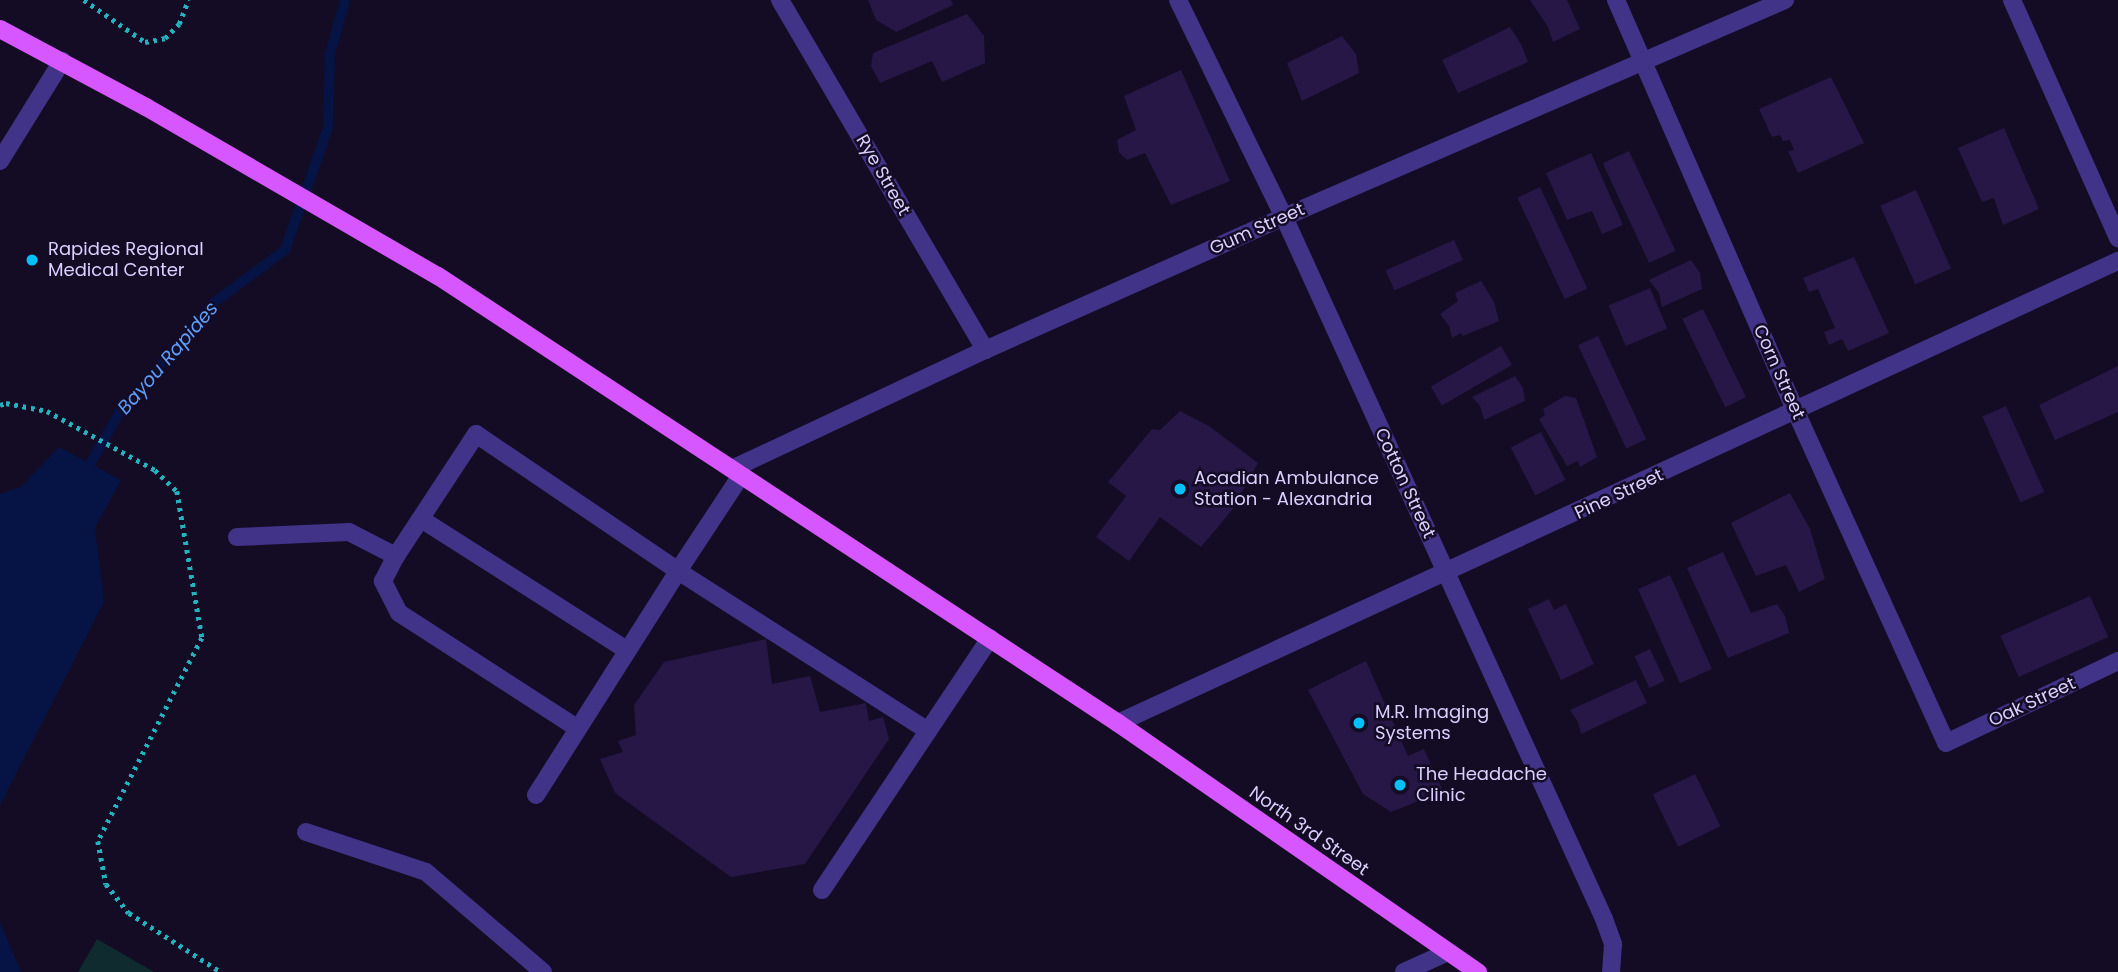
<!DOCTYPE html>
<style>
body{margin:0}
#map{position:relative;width:2118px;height:972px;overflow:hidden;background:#130c24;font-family:Poppins,sans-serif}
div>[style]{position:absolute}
.green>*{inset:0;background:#0f2b2f}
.water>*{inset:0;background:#051444}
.stream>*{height:10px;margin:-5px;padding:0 5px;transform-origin:5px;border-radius:5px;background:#051444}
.building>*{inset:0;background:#271747;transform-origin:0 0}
.path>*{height:4.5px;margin-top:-2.25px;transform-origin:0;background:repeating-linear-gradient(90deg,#24b3be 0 3.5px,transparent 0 8.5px)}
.minor>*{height:18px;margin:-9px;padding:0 9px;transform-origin:9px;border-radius:9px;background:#413387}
.major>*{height:18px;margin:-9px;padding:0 9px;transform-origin:9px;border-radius:9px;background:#d656ff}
.dots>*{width:19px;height:19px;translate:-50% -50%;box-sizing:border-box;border:4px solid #130c24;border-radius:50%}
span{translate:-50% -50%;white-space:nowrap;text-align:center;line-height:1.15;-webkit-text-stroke:5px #130c24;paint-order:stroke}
.street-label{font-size:18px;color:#dbcfff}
.poi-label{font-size:18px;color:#dbcfff}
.left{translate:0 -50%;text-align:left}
.water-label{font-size:19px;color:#5d9fff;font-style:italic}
</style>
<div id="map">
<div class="green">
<i style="clip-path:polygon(97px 939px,154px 972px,78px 972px)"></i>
</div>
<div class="water">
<i style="clip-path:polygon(59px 447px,121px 480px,95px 528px,104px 602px,0 805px,0 494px,21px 487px)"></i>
<i style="clip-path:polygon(0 922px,21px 972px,0 972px)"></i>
</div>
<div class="stream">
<i style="left:85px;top:473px;width:69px;rotate:-60.5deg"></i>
<i style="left:119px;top:413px;width:143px;rotate:-49.5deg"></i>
<i style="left:212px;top:304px;width:91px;rotate:-36.5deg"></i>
<i style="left:285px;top:250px;width:129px;rotate:-70.6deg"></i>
<i style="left:328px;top:128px;width:74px;rotate:-88.5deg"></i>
<i style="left:330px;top:54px;width:56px;rotate:-74.5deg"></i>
</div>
<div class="building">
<i style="clip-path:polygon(868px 0,951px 0,953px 5px,896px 32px,876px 20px)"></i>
<i style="clip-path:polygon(1530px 0,1567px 0,1580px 29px,1553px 42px,1548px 27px)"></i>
<i style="clip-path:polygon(967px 14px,984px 36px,985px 63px,942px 82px,932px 61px,880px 83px,871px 66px,873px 53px)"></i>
<i style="clip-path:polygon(1510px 27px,1521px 44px,1528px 62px,1458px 93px,1442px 60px)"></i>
<i style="clip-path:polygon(1342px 36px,1356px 54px,1359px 73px,1302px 101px,1287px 63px)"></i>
<i style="clip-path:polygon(1181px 70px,1230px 181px,1171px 205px,1145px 153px,1127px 160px,1119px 152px,1117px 140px,1136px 130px,1124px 96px)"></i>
<i style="clip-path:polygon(1831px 77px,1864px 143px,1798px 173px,1788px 151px,1794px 150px,1790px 140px,1783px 141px,1780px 135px,1772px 137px,1759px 109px)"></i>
<i style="clip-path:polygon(2004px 128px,2039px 209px,2003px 225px,1994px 198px,1982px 202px,1958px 148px)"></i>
<i style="left:1629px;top:151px;width:110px;height:29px;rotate:65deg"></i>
<i style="clip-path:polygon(1591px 153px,1623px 225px,1602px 234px,1592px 211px,1567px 220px,1546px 173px)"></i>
<i style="left:1540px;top:187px;width:112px;height:25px;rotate:65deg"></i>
<i style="left:1916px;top:190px;width:86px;height:39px;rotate:66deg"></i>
<i style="left:1454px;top:240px;width:22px;height:75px;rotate:66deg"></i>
<i style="clip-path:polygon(1854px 257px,1889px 333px,1848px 351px,1842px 339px,1829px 345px,1824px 332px,1835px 328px,1818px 289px,1809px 292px,1803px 278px)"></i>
<i style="clip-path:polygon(1691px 260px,1700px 273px,1702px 289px,1662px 307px,1659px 293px,1649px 280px)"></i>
<i style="clip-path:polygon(1481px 281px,1494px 302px,1499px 321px,1463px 336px,1461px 333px,1452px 338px,1449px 326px,1440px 314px,1458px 301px,1455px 293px)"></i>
<i style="left:1650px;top:288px;width:44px;height:45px;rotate:67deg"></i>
<i style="left:1703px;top:309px;width:98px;height:23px;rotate:64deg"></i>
<i style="left:1598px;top:336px;width:114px;height:22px;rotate:65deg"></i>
<i style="left:1501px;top:346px;width:22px;height:81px;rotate:60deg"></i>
<i style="clip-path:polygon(2118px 366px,2118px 412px,2055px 440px,2039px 405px)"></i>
<i style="clip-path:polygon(1515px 376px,1523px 388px,1525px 401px,1484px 420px,1480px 406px,1472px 397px)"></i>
<i style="clip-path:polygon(1565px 396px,1576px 398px,1597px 457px,1580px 467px,1578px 461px,1567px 466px,1539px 419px,1545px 415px,1543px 409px)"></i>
<i style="left:2006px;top:406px;width:94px;height:26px;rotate:66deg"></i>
<i style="clip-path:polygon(1180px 411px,1209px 426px,1258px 463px,1232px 510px,1201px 547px,1160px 517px,1129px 561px,1096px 537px,1126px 496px,1108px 482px,1152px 429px,1160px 430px)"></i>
<i style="left:1541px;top:432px;width:54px;height:34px;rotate:63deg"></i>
<i style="clip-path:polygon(1790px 493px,1810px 529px,1825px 579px,1799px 592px,1786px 565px,1756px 576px,1731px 523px)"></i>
<i style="clip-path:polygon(1723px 552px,1751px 613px,1777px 604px,1785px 616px,1789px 633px,1728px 658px,1687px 568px)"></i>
<i style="left:1670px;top:575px;width:103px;height:35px;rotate:66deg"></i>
<i style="left:2090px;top:596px;width:45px;height:98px;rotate:66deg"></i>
<i style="clip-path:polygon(1549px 599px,1554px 610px,1566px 604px,1594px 664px,1561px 680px,1528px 609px)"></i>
<i style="clip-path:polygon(766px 639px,772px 684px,810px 676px,820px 712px,866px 703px,869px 721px,883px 717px,889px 739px,805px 864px,731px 877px,615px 793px,600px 759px,623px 752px,618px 741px,636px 735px,634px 705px,664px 662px)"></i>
<i style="left:1650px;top:649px;width:35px;height:17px;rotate:65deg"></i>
<i style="clip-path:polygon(1366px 661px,1408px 756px,1424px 749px,1443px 791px,1391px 812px,1363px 794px,1308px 690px)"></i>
<i style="clip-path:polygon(1636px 680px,1647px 703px,1581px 734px,1578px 722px,1570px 710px)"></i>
<i style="left:1695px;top:774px;width:58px;height:47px;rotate:64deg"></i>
</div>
<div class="path">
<i style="left:84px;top:0;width:74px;rotate:34.5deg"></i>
<i style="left:145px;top:42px;width:20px;rotate:-11deg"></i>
<i style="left:165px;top:38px;width:20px;rotate:-45deg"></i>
<i style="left:179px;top:24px;width:26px;rotate:-69deg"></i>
<i style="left:0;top:405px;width:6px;rotate:-18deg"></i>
<i style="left:6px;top:403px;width:42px;rotate:11deg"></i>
<i style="left:47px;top:411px;width:123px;rotate:28.6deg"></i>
<i style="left:155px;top:470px;width:30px;rotate:44deg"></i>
<i style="left:177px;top:491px;width:149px;rotate:80.3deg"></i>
<i style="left:202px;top:638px;width:228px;rotate:117.1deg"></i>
<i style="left:98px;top:841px;width:44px;rotate:79.5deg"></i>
<i style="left:106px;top:884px;width:37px;rotate:52deg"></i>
<i style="left:129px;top:913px;width:109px;rotate:32.7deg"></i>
</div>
<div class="minor">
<i style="left:780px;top:0;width:406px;rotate:59.6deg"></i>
<i style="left:1178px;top:0;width:242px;rotate:64deg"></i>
<i style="left:1284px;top:217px;width:771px;rotate:65.49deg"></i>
<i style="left:1604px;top:919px;width:27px;rotate:70deg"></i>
<i style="left:1613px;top:944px;width:28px;rotate:94deg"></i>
<i style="left:1616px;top:0;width:450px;rotate:66.4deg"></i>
<i style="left:1796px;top:412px;width:363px;rotate:65.6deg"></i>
<i style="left:1946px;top:743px;width:191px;rotate:-25.5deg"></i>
<i style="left:2012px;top:0;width:261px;rotate:66deg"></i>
<i style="left:0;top:161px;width:118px;rotate:-58.2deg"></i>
<i style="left:734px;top:468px;width:277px;rotate:-25.2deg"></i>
<i style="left:985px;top:350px;width:327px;rotate:-24deg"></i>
<i style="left:1284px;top:217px;width:546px;rotate:-23.42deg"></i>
<i style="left:421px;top:519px;width:244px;rotate:32.5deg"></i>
<i style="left:237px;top:537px;width:112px;rotate:-2.6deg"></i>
<i style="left:349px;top:532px;width:53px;rotate:27.1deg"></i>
<i style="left:1118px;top:723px;width:1102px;rotate:-24.8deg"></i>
<i style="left:577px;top:728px;width:212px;rotate:-147.1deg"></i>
<i style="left:399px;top:613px;width:36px;rotate:-117deg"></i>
<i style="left:383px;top:581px;width:28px;rotate:-63deg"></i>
<i style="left:396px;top:556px;width:146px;rotate:-56.7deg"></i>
<i style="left:476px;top:434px;width:244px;rotate:34.1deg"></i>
<i style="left:678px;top:571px;width:116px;rotate:-56.6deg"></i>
<i style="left:536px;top:795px;width:265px;rotate:-57.6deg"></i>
<i style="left:678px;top:571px;width:297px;rotate:32.6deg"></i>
<i style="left:306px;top:832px;width:126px;rotate:18.4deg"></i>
<i style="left:426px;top:872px;width:154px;rotate:40.5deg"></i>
<i style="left:822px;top:890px;width:303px;rotate:-56.3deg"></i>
<i style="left:1404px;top:972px;width:48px;rotate:-24.4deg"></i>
</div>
<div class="major">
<i style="left:0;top:29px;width:166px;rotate:28.1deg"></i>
<i style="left:146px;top:107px;width:337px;rotate:30.1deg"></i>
<i style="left:438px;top:276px;width:814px;rotate:33.32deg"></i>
<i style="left:1118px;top:723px;width:438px;rotate:34.7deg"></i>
</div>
<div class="dots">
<i style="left:32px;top:260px;background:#00c0fa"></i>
<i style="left:1180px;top:489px;background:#00c0fa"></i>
<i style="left:1359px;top:723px;background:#00c0fa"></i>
<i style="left:1400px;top:785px;background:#00c0fa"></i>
</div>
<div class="street-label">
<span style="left:883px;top:175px;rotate:60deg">Rye Street</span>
<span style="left:1257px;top:229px;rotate:-24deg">Gum Street</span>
<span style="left:1779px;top:372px;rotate:66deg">Corn Street</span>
<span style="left:1405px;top:483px;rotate:65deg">Cotton Street</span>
<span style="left:1619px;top:494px;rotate:-25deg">Pine Street</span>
<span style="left:2032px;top:702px;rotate:-25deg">Oak Street</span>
<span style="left:1309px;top:831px;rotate:35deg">North 3rd Street</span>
</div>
<div class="poi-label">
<span class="left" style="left:48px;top:260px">Rapides Regional<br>Medical Center</span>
<span class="left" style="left:1194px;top:489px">Acadian Ambulance<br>Station - Alexandria</span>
<span class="left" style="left:1375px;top:723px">M.R. Imaging<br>Systems</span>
<span class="left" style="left:1416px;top:785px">The Headache<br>Clinic</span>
</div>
<div class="water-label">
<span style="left:168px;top:358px;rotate:-49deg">Bayou Rapides</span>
</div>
</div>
